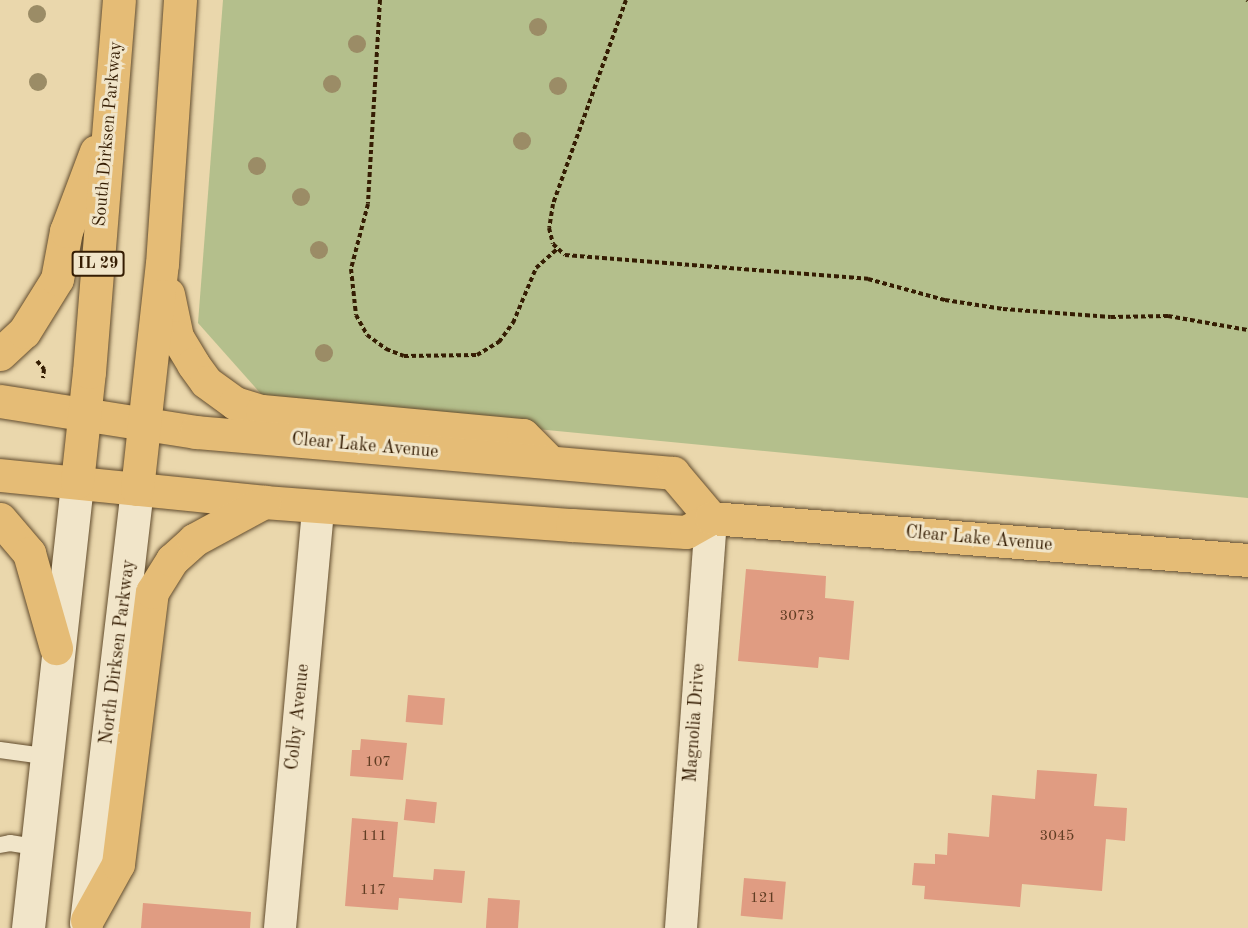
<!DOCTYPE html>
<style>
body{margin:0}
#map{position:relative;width:1248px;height:928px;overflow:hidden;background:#ead7ac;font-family:"Old Standard TT",serif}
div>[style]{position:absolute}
.green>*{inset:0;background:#b4bf8c}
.building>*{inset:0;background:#e09c82;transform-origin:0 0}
.path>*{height:4px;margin-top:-2px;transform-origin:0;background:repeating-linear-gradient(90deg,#351d03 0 4.5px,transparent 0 7.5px)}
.roads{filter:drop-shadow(0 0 2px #624c2d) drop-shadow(0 0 2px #624c2d)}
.service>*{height:16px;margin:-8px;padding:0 8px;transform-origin:8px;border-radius:8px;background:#f1e5c9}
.minor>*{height:32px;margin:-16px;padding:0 16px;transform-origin:16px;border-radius:16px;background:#f1e5c9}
.secondary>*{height:33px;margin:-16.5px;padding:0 16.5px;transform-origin:16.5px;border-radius:16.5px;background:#f1e5c9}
.primary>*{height:33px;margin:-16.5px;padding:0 16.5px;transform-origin:16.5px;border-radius:16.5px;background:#e5bc76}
.trees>*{width:18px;height:18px;margin:-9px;border-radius:50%;background:#9b8c66}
span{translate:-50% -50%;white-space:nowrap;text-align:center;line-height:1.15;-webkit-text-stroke:6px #f1e5c9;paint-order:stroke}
.number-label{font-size:15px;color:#603d23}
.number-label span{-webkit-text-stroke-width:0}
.shield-label span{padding:2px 4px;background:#f1e5c9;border:2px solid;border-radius:4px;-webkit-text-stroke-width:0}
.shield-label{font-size:16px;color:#351d03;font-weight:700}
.street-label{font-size:18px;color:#351d03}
</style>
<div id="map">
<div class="green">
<i style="clip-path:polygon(223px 0,1248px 0,1248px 498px,269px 403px,198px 323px)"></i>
</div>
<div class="building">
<i style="clip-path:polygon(746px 569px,826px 576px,825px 598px,854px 601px,849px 660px,819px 657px,818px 668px,738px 661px)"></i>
<i style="left:408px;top:695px;width:37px;height:27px;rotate:5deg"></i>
<i style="clip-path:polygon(361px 739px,407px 743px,403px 780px,350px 776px,352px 750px,360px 750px)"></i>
<i style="clip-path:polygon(1037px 770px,1097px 774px,1094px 806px,1127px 808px,1125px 841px,1106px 839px,1102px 891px,1022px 884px,1020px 907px,924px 899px,925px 886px,912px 885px,914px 863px,935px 864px,935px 854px,947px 855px,948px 833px,989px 837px,992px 795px,1035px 799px)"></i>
<i style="left:406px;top:799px;width:31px;height:21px;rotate:6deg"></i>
<i style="clip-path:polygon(352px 818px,398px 822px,393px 877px,433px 880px,434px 869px,465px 871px,462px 903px,399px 898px,398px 910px,345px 906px)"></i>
<i style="left:744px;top:878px;width:42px;height:38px;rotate:5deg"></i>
<i style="left:488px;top:898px;width:32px;height:30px;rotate:4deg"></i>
<i style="clip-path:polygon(143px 903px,251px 912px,250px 928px,141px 928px)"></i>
</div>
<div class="path">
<i style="left:380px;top:0;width:204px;rotate:93.4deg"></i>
<i style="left:368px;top:204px;width:67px;rotate:104.7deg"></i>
<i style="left:351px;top:269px;width:46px;rotate:83.8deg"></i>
<i style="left:356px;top:315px;width:23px;rotate:61deg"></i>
<i style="left:367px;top:335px;width:24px;rotate:36deg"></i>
<i style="left:386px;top:349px;width:19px;rotate:21deg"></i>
<i style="left:404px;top:356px;width:73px;rotate:-0.8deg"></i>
<i style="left:477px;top:355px;width:26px;rotate:-31deg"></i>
<i style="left:499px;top:342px;width:24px;rotate:-54deg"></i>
<i style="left:513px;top:323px;width:60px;rotate:-67.3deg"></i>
<i style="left:536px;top:268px;width:30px;rotate:-42deg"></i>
<i style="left:626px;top:0;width:217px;rotate:109.7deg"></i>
<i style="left:553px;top:204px;width:24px;rotate:99deg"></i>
<i style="left:549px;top:228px;width:16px;rotate:76deg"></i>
<i style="left:553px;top:244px;width:16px;rotate:43deg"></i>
<i style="left:565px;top:255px;width:304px;rotate:4.5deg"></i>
<i style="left:868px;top:279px;width:80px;rotate:15.3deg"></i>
<i style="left:945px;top:300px;width:59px;rotate:8.8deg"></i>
<i style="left:1003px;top:309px;width:108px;rotate:4.2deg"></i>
<i style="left:1111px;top:317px;width:57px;rotate:-1deg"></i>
<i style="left:1168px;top:316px;width:81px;rotate:9.9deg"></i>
<i style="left:1247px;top:0;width:1px;rotate:45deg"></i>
<i style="left:37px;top:361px;width:11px;rotate:49deg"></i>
<i style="left:44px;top:369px;width:9px;rotate:96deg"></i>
</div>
<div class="roads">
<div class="service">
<i style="left:0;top:750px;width:44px;rotate:7.8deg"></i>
<i style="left:0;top:845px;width:10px;rotate:-11deg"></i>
<i style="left:10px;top:843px;width:26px;rotate:9deg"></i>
</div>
<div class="minor">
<i style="left:280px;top:928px;width:423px;rotate:-84.8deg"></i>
<i style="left:681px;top:928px;width:411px;rotate:-85.8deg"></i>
</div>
<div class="secondary">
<i style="left:86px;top:923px;width:437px;rotate:-83.3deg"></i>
<i style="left:28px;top:928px;width:449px;rotate:-83.7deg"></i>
</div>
<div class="primary">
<i style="left:168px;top:294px;width:44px;rotate:78.2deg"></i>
<i style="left:177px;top:337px;width:31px;rotate:59deg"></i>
<i style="left:193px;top:364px;width:22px;rotate:54deg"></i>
<i style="left:206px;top:382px;width:36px;rotate:36deg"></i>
<i style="left:235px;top:403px;width:28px;rotate:17deg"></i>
<i style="left:262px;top:411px;width:262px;rotate:5.3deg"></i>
<i style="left:523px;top:435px;width:37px;rotate:45deg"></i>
<i style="left:0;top:354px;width:33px;rotate:-43deg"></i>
<i style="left:24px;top:332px;width:62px;rotate:-58.1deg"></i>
<i style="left:57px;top:279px;width:49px;rotate:-79.4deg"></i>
<i style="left:66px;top:231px;width:85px;rotate:-69.4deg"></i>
<i style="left:0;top:401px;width:198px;rotate:9deg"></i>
<i style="left:196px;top:432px;width:479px;rotate:4.9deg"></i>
<i style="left:673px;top:473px;width:59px;rotate:49.8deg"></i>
<i style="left:0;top:475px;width:265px;rotate:5.8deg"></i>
<i style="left:264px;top:502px;width:309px;rotate:4.3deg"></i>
<i style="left:572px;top:525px;width:114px;rotate:3.5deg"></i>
<i style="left:686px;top:532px;width:29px;rotate:-29deg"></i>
<i style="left:711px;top:518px;width:539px;rotate:4.47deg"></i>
<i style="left:77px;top:482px;width:111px;rotate:-83.8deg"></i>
<i style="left:89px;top:372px;width:373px;rotate:-85.4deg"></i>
<i style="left:137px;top:489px;width:226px;rotate:-83.7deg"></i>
<i style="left:162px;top:264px;width:265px;rotate:-86.1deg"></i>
<i style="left:0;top:519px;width:45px;rotate:49.5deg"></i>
<i style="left:29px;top:553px;width:99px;rotate:74.1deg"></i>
<i style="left:87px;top:920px;width:64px;rotate:-61deg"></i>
<i style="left:118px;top:864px;width:274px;rotate:-82.9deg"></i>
<i style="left:152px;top:592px;width:38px;rotate:-58deg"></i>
<i style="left:172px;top:560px;width:30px;rotate:-42deg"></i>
<i style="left:194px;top:540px;width:80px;rotate:-28.5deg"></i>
</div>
</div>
<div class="trees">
<i style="left:37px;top:14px"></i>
<i style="left:538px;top:27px"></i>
<i style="left:357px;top:44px"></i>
<i style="left:38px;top:82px"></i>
<i style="left:332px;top:84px"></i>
<i style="left:558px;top:86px"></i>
<i style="left:522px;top:141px"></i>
<i style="left:257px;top:166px"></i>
<i style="left:301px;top:197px"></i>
<i style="left:319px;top:250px"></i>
<i style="left:324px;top:353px"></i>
</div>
<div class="number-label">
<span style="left:797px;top:617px">3073</span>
<span style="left:378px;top:763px">107</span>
<span style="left:374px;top:837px">111</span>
<span style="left:1057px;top:837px">3045</span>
<span style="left:373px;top:891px">117</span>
<span style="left:763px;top:899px">121</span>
</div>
<div class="shield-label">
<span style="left:98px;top:264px">IL 29</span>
</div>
<div class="street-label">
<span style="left:108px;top:134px;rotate:-85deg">South Dirksen Parkway</span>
<span style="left:365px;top:446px;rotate:5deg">Clear Lake Avenue</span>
<span style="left:979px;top:539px;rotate:5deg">Clear Lake Avenue</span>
<span style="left:118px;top:652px;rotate:-83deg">North Dirksen Parkway</span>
<span style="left:298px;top:717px;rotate:-84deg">Colby Avenue</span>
<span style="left:695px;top:723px;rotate:-86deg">Magnolia Drive</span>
</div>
</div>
